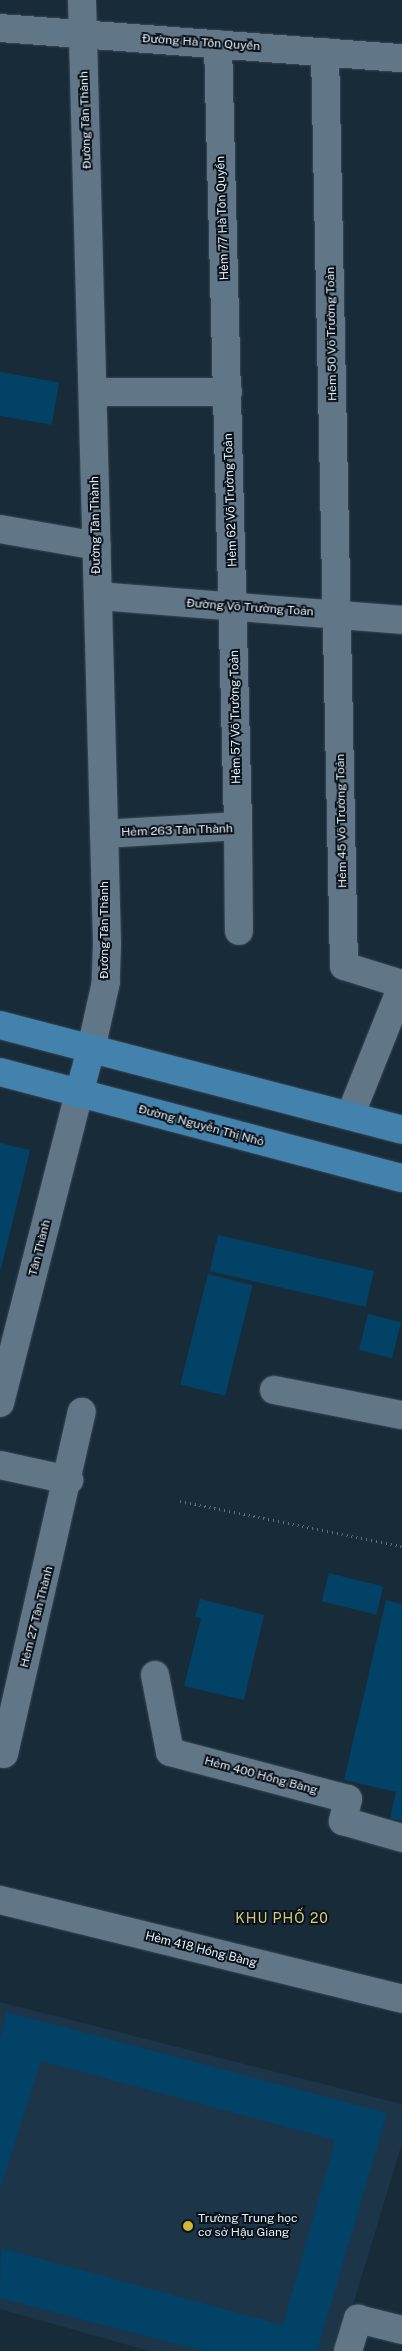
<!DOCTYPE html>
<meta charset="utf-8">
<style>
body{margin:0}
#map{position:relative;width:402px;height:2351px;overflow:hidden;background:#182b39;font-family:"Public Sans",sans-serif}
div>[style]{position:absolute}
.built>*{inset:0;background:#1c3548}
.building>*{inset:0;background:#034267;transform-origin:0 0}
.path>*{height:3px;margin-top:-1.5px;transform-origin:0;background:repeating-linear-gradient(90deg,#5e6f7b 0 1px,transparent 0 5px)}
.roads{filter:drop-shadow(0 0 1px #394854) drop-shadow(0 0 1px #394854)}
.minor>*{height:28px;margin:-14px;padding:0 14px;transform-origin:14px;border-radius:14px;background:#617687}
.major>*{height:28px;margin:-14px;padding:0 14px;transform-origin:14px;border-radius:14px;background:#4282ad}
.dots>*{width:14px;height:14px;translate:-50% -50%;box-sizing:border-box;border:2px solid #0a1219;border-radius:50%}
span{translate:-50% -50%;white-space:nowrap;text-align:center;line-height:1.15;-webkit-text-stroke:4px #0a1219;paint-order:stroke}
.street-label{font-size:12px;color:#e2eef8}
.poi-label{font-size:12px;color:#e2eef8}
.left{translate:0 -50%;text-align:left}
.neighbourhood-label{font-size:14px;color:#d8ca7c;letter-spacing:1px}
</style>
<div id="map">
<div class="built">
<i style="clip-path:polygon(0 2002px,402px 2104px,402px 2143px,339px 2351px,149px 2351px,0 2309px)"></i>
</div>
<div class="building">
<i style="left:0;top:372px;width:60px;height:43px;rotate:10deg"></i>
<i style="clip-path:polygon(0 1143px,30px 1150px,1px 1269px,0 1269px)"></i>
<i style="left:218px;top:1235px;width:160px;height:37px;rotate:13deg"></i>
<i style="left:208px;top:1274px;width:46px;height:114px;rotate:14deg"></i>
<i style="left:368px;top:1314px;width:34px;height:37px;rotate:14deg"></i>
<i style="left:329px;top:1573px;width:56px;height:29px;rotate:14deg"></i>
<i style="clip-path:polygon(200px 1599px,264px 1615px,244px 1700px,184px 1686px,201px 1618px,195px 1617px)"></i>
<i style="clip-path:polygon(386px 1600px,402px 1604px,402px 1821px,390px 1818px,396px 1792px,344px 1780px)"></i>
<i style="clip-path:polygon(7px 2012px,387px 2113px,317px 2351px,203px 2351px,0 2298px,1px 2248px,283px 2325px,335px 2140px,41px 2061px,0 2189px,0 2037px)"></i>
</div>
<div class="path">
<i style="left:180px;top:1501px;width:227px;rotate:11.5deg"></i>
</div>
<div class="roads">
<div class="minor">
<i style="left:82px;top:0;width:944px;rotate:88.48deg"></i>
<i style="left:107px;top:944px;width:38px;rotate:92deg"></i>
<i style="left:106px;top:982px;width:69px;rotate:102.6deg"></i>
<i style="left:0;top:28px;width:403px;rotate:4.3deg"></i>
<i style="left:218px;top:44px;width:782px;rotate:88.53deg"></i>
<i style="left:325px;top:52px;width:914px;rotate:88.81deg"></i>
<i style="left:344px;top:966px;width:61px;rotate:17.2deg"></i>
<i style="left:93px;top:392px;width:135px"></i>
<i style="left:0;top:529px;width:98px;rotate:9.9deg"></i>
<i style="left:98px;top:596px;width:305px;rotate:4.5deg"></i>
<i style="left:104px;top:834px;width:134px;rotate:-3.4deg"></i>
<i style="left:238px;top:826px;width:105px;rotate:89.5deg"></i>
<i style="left:350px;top:1116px;width:140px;rotate:-68.2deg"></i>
<i style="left:274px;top:1390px;width:130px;rotate:11.1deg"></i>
<i style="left:0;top:1403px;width:319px;rotate:-75.7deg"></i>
<i style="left:0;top:1465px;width:71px;rotate:12.3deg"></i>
<i style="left:155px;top:1675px;width:78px;rotate:79deg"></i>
<i style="left:170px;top:1752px;width:184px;rotate:14.8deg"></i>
<i style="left:348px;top:1799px;width:23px;rotate:103deg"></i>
<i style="left:343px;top:1821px;width:61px;rotate:16.1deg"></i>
<i style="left:4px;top:1754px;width:351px;rotate:-77.2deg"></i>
<i style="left:0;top:1900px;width:414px;rotate:13.8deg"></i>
<i style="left:348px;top:2351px;width:34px;rotate:-73deg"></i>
<i style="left:358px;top:2319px;width:45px;rotate:14deg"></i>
</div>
<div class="major">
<i style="left:0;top:1025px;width:415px;rotate:14.6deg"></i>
<i style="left:0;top:1072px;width:416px;rotate:14.8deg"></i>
<i style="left:79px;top:1094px;width:47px;rotate:-75.1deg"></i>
</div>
</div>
<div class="dots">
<i style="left:188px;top:2226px;background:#cfb837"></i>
</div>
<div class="street-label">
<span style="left:201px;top:43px;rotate:4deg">Đường Hà Tôn Quyền</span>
<span style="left:86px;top:120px;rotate:-92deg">Đường Tân Thành</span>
<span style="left:223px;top:218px;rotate:-92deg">Hẻm 77 Hà Tôn Quyền</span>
<span style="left:332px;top:334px;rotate:-91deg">Hẻm 50 Võ Trường Toản</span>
<span style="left:231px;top:500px;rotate:-92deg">Hẻm 62 Võ Trường Toản</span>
<span style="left:96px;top:525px;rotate:-91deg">Đường Tân Thành</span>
<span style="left:250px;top:608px;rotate:4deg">Đường Võ Trường Toản</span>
<span style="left:236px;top:717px;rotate:-91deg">Hẻm 57 Võ Trường Toản</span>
<span style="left:342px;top:821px;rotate:-91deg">Hẻm 45 Võ Trường Toản</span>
<span style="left:177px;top:831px;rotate:-2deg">Hẻm 263 Tân Thành</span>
<span style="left:105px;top:930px;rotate:-90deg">Đường Tân Thành</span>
<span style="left:201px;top:1126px;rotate:15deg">Đường Nguyễn Thị Nhỏ</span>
<span style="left:40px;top:1248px;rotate:-76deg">Tân Thành</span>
<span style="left:37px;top:1617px;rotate:-76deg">Hẻm 27 Tân Thành</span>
<span style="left:261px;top:1776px;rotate:15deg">Hẻm 400 Hồng Bàng</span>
<span style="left:201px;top:1950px;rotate:14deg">Hẻm 418 Hồng Bàng</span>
</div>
<div class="poi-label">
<span class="left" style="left:198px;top:2226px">Trường Trung học<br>cơ sở Hậu Giang</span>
</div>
<div class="neighbourhood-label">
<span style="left:282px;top:1918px">KHU PHỐ 20</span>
</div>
</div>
